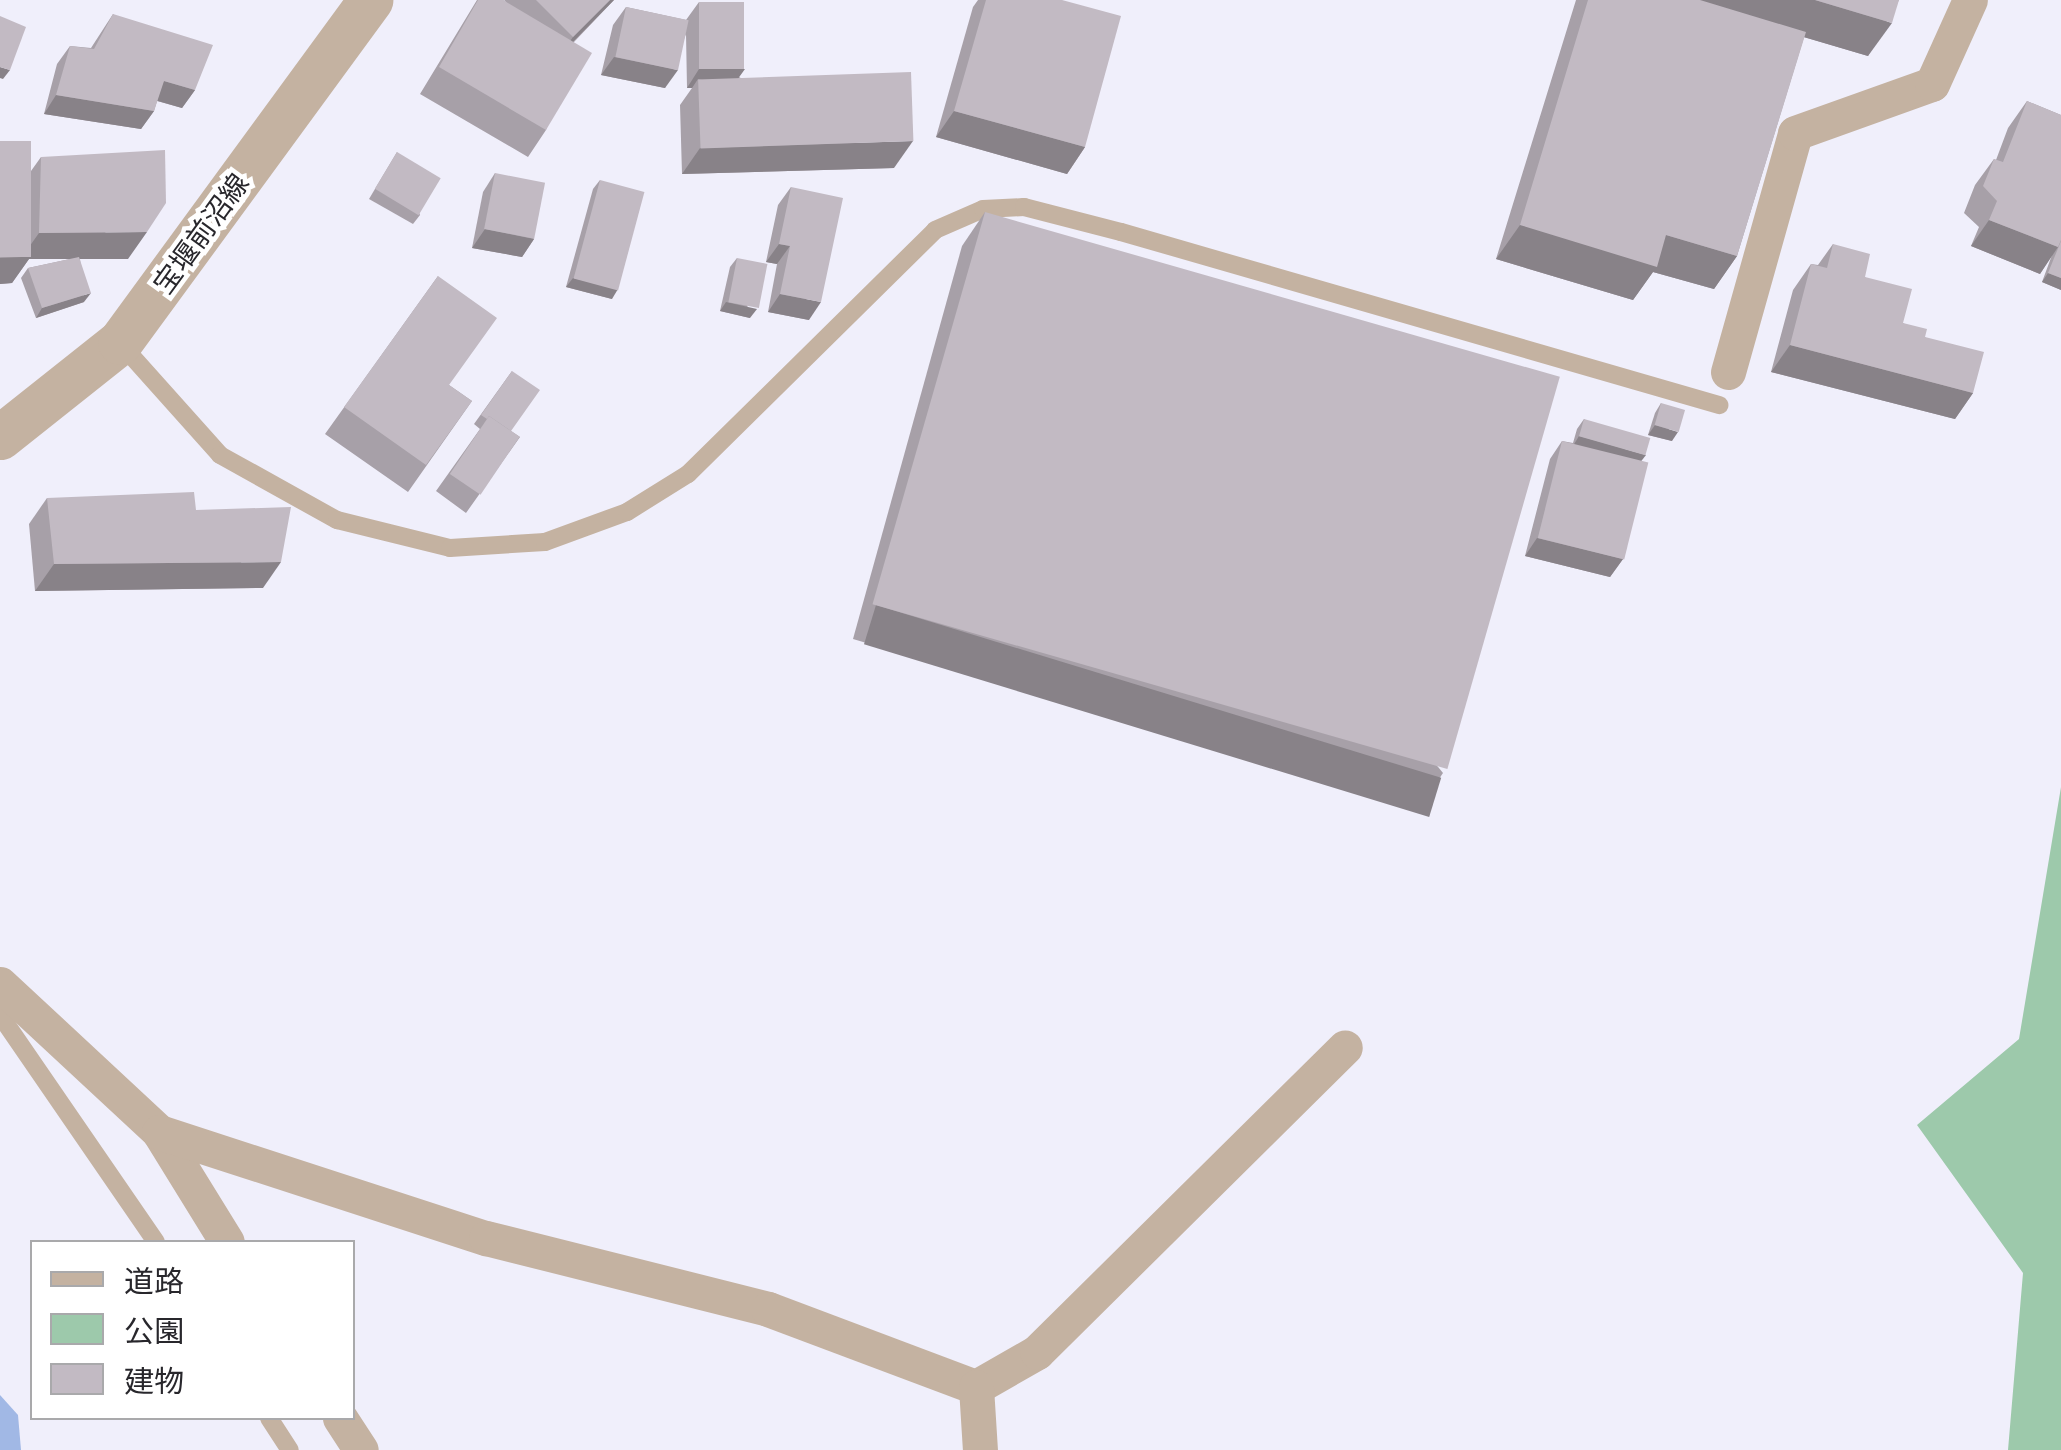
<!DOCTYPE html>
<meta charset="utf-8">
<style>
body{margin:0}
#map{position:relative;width:2061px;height:1450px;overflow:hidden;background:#f0effb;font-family:"Noto Sans","Noto Sans JP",sans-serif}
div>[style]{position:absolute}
.green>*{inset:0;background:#9dc9ab}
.water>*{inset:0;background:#a1b8e5}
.service>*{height:18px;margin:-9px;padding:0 9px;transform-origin:9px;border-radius:9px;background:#c4b2a1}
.minor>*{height:35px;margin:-17.5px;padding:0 17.5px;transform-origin:17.5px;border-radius:17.5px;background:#c4b2a1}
.tertiary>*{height:45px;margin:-22.5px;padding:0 22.5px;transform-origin:22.5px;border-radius:22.5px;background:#c4b2a1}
.wall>*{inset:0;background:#a7a0a8}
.shaded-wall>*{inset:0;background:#888288;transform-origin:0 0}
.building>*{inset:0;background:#c2bac3;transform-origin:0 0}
span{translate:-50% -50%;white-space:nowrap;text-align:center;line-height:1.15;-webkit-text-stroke:9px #fff;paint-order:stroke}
.street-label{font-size:28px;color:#28272c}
.legend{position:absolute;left:30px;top:1240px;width:325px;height:180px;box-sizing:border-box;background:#fff;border:2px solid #a9a9ab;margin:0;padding:12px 18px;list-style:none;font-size:30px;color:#28272c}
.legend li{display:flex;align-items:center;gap:20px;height:50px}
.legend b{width:50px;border:2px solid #a9a9ab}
</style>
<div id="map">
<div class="green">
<i style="clip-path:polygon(2061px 787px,2061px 1450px,2008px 1450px,2023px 1273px,1917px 1125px,2019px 1039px)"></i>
</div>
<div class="water">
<i style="clip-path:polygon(0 1395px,18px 1415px,21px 1450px,0 1450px)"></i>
</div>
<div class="service">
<i style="left:120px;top:343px;width:150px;rotate:48.2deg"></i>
<i style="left:220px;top:455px;width:134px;rotate:29.1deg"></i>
<i style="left:337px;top:520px;width:116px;rotate:13.9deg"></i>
<i style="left:450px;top:548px;width:95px;rotate:-3.6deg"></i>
<i style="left:545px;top:542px;width:87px;rotate:-20.1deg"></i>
<i style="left:627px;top:512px;width:72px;rotate:-31.9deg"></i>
<i style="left:688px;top:474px;width:347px;rotate:-44.6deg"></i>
<i style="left:935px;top:230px;width:52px;rotate:-23.6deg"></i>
<i style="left:983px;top:209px;width:41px;rotate:-2.8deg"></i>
<i style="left:1024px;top:207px;width:100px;rotate:14.5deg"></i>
<i style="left:1121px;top:232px;width:623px;rotate:16.14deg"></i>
<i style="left:0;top:1015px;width:275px;rotate:55.5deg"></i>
<i style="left:269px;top:1418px;width:38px;rotate:57deg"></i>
</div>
<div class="minor">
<i style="left:1728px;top:372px;width:248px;rotate:-74.3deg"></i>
<i style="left:1795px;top:133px;width:145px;rotate:-19.7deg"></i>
<i style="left:1932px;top:84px;width:92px;rotate:-65.7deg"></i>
<i style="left:0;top:984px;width:217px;rotate:42.9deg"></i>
<i style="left:159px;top:1132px;width:129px;rotate:58.3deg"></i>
<i style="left:159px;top:1132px;width:344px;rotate:18deg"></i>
<i style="left:486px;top:1238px;width:291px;rotate:14.1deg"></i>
<i style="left:768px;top:1309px;width:222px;rotate:20.6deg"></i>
<i style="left:976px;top:1387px;width:70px;rotate:-29.8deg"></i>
<i style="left:1037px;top:1352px;width:433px;rotate:-44.7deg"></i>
<i style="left:976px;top:1387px;width:63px;rotate:86.4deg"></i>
<i style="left:340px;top:1418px;width:38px;rotate:57deg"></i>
</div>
<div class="tertiary">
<i style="left:0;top:437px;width:153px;rotate:-38.4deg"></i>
<i style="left:120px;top:342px;width:424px;rotate:-53.8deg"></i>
</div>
<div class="wall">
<i style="clip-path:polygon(477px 0,503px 0,507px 3px,504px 0,614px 0,574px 42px,546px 130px,528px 157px,420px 94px)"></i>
<i style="clip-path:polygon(978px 0,1062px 0,1085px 147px,1067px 174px,936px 137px,973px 7px)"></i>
<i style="clip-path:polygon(1576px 0,1899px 0,1868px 56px,1804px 37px,1737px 256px,1714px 289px,1653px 272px,1633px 300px,1496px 259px)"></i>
<i style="clip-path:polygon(699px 2px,739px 77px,894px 168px,682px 174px,680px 105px,692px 88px,687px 88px,686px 34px,665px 88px,601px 75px,613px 25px,626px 7px,686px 20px)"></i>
<i style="clip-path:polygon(113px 14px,195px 90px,182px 108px,157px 101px,154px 111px,141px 129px,44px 114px,57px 64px,70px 46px,91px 48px)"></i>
<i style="clip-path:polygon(2027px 101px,2061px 115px,2061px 290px,2042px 282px,2052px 255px,2040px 274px,1971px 246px,1979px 227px,1964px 213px,1975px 185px,1994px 159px,1996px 160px,2008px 128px)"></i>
<i style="clip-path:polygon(0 143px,31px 171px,41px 157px,128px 259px,80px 259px,84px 302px,36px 318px,21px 278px,28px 268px,70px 259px,29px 259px,12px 283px,0 284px)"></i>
<i style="clip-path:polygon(397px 152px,420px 215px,413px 224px,369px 199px)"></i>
<i style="clip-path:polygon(495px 173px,534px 239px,522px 257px,472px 248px,483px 192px)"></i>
<i style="clip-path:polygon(600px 180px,612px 299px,566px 287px,593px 189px)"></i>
<i style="clip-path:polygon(791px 187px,809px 320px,768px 312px,777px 264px,766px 262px,778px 205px)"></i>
<i style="clip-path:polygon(985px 212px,1443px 773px,1420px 807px,853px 639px,962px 246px)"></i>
<i style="clip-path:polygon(1833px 244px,1865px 277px,1903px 323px,1925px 337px,1973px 393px,1955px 419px,1771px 372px,1793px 290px,1811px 264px,1818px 265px)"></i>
<i style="clip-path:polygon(737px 258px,750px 318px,720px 311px,730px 267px)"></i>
<i style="clip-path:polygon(438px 276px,449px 385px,472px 401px,408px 492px,325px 434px)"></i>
<i style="clip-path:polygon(512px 371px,511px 431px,520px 437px,466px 513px,436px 491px,480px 429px,474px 424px)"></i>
<i style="clip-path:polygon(1661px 403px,1672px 441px,1648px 435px,1655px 413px)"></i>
<i style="clip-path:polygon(1584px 419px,1641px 461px,1623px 559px,1610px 577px,1525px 556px,1550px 459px,1562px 441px,1573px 443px,1577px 429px)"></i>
<i style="clip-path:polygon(47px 498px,196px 510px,263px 588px,35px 591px,29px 524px)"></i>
</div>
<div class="shaded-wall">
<i style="clip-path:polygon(610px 0,614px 0,560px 55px,573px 37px)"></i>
<i style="clip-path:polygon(1678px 0,1815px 0,1892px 23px,1868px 56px)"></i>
<i style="clip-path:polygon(614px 57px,678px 70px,665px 88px,601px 75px)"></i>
<i style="clip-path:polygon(0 67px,10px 70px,3px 79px,0 78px)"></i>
<i style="clip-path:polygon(699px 69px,745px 69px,732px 87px,698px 79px,692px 88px,687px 88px)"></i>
<i style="clip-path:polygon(164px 81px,195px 90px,182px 108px,151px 99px)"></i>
<i style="clip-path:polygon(56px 95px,154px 111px,141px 129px,44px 114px)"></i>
<i style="clip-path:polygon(954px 111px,1085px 147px,1067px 174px,936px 137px)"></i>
<i style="clip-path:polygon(913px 141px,894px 168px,682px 174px,700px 148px)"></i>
<i style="clip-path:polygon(1989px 220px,2058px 247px,2040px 274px,1971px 246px)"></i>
<i style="clip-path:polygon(1520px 225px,1666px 235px,1737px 256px,1714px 289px,1653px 272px,1633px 300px,1496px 259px)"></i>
<i style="clip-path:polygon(485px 229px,534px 239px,522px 257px,472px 248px)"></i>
<i style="clip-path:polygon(147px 232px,128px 259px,29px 259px,12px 283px,0 284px,0 258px,22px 257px,39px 233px)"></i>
<i style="clip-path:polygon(779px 244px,790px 246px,777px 264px,766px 262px)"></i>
<i style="clip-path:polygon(2048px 273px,2061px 278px,2061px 290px,2042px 282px)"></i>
<i style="clip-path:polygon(573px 278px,618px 289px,612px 299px,566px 287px)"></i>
<i style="clip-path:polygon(91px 293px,84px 302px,36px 318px,42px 308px)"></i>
<i style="clip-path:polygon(780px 294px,821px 302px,809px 320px,768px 312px)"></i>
<i style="clip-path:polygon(726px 302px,757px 309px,750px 318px,720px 311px)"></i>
<i style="clip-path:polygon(1790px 345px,1973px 393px,1955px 419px,1771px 372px)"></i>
<i style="clip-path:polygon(1655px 425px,1678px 432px,1672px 441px,1648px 435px)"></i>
<i style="clip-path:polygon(1579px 436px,1646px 455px,1639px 464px,1573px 446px)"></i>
<i style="clip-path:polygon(1537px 538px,1623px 559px,1610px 577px,1525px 556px)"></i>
<i style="clip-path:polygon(281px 562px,263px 588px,35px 591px,54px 564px)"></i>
<i style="left:876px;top:605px;width:591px;height:41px;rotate:17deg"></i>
</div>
<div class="building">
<i style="clip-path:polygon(478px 0,503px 0,592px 53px,546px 130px,439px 67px)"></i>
<i style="clip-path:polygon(536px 0,610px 0,573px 37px)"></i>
<i style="clip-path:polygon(986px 0,1062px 0,1121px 16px,1085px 147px,954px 111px)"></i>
<i style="clip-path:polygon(1588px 0,1700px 0,1806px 32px,1737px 256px,1666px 235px,1657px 267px,1520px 225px)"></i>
<i style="clip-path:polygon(1815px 0,1899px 0,1892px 23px)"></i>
<i style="left:699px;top:2px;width:45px;height:67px"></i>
<i style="left:626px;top:7px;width:64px;height:51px;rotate:12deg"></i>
<i style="clip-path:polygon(113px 14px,213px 45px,195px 90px,164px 81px,154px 111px,56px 95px,70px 46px,94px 49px)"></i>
<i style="clip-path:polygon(0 16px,26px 27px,10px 70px,0 67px)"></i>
<i style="left:911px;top:72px;width:69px;height:213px;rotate:88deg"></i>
<i style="clip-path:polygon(2027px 101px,2061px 115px,2061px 240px,2058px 247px,1989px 220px,1997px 201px,1983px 186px,1994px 159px,2003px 162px)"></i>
<i style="left:31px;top:141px;width:116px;height:31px;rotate:90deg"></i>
<i style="clip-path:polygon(165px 150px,166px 203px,147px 232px,39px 233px,41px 157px)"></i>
<i style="left:397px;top:152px;width:51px;height:43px;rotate:31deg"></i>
<i style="left:495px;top:173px;width:51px;height:57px;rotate:11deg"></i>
<i style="left:600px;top:180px;width:46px;height:102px;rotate:15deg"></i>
<i style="clip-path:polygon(791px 187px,843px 198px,821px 302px,780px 294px,790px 246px,779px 244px)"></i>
<i style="left:985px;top:212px;width:598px;height:408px;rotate:16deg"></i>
<i style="clip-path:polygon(2061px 241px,2061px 278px,2048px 273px)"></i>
<i style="clip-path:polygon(1833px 244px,1870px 254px,1865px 277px,1912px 289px,1903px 323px,1927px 329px,1925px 337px,1984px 352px,1973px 393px,1790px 345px,1811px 264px,1827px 268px)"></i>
<i style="clip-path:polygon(79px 257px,91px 293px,42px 308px,28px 268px)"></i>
<i style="left:737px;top:258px;width:31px;height:45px;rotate:11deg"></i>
<i style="clip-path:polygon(438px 276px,497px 318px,449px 385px,472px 401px,426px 465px,344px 407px)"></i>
<i style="clip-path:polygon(512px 371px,540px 390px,511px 431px,489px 416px,487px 419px,481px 415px)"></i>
<i style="left:1661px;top:403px;width:25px;height:23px;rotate:16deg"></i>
<i style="left:489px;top:416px;width:37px;height:70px;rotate:34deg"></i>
<i style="left:1584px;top:419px;width:69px;height:18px;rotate:16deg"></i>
<i style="left:1562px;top:441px;width:89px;height:100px;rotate:14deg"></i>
<i style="clip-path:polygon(194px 492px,196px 510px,291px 507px,281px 562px,54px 564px,47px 498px)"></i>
</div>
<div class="street-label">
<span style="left:200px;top:233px;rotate:-54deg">宝堰前沼線</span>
</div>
<ul class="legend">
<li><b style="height:12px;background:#c4b2a1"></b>道路</li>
<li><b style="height:28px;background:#9dc9ab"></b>公園</li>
<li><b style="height:28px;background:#c2bac3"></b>建物</li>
</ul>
</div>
